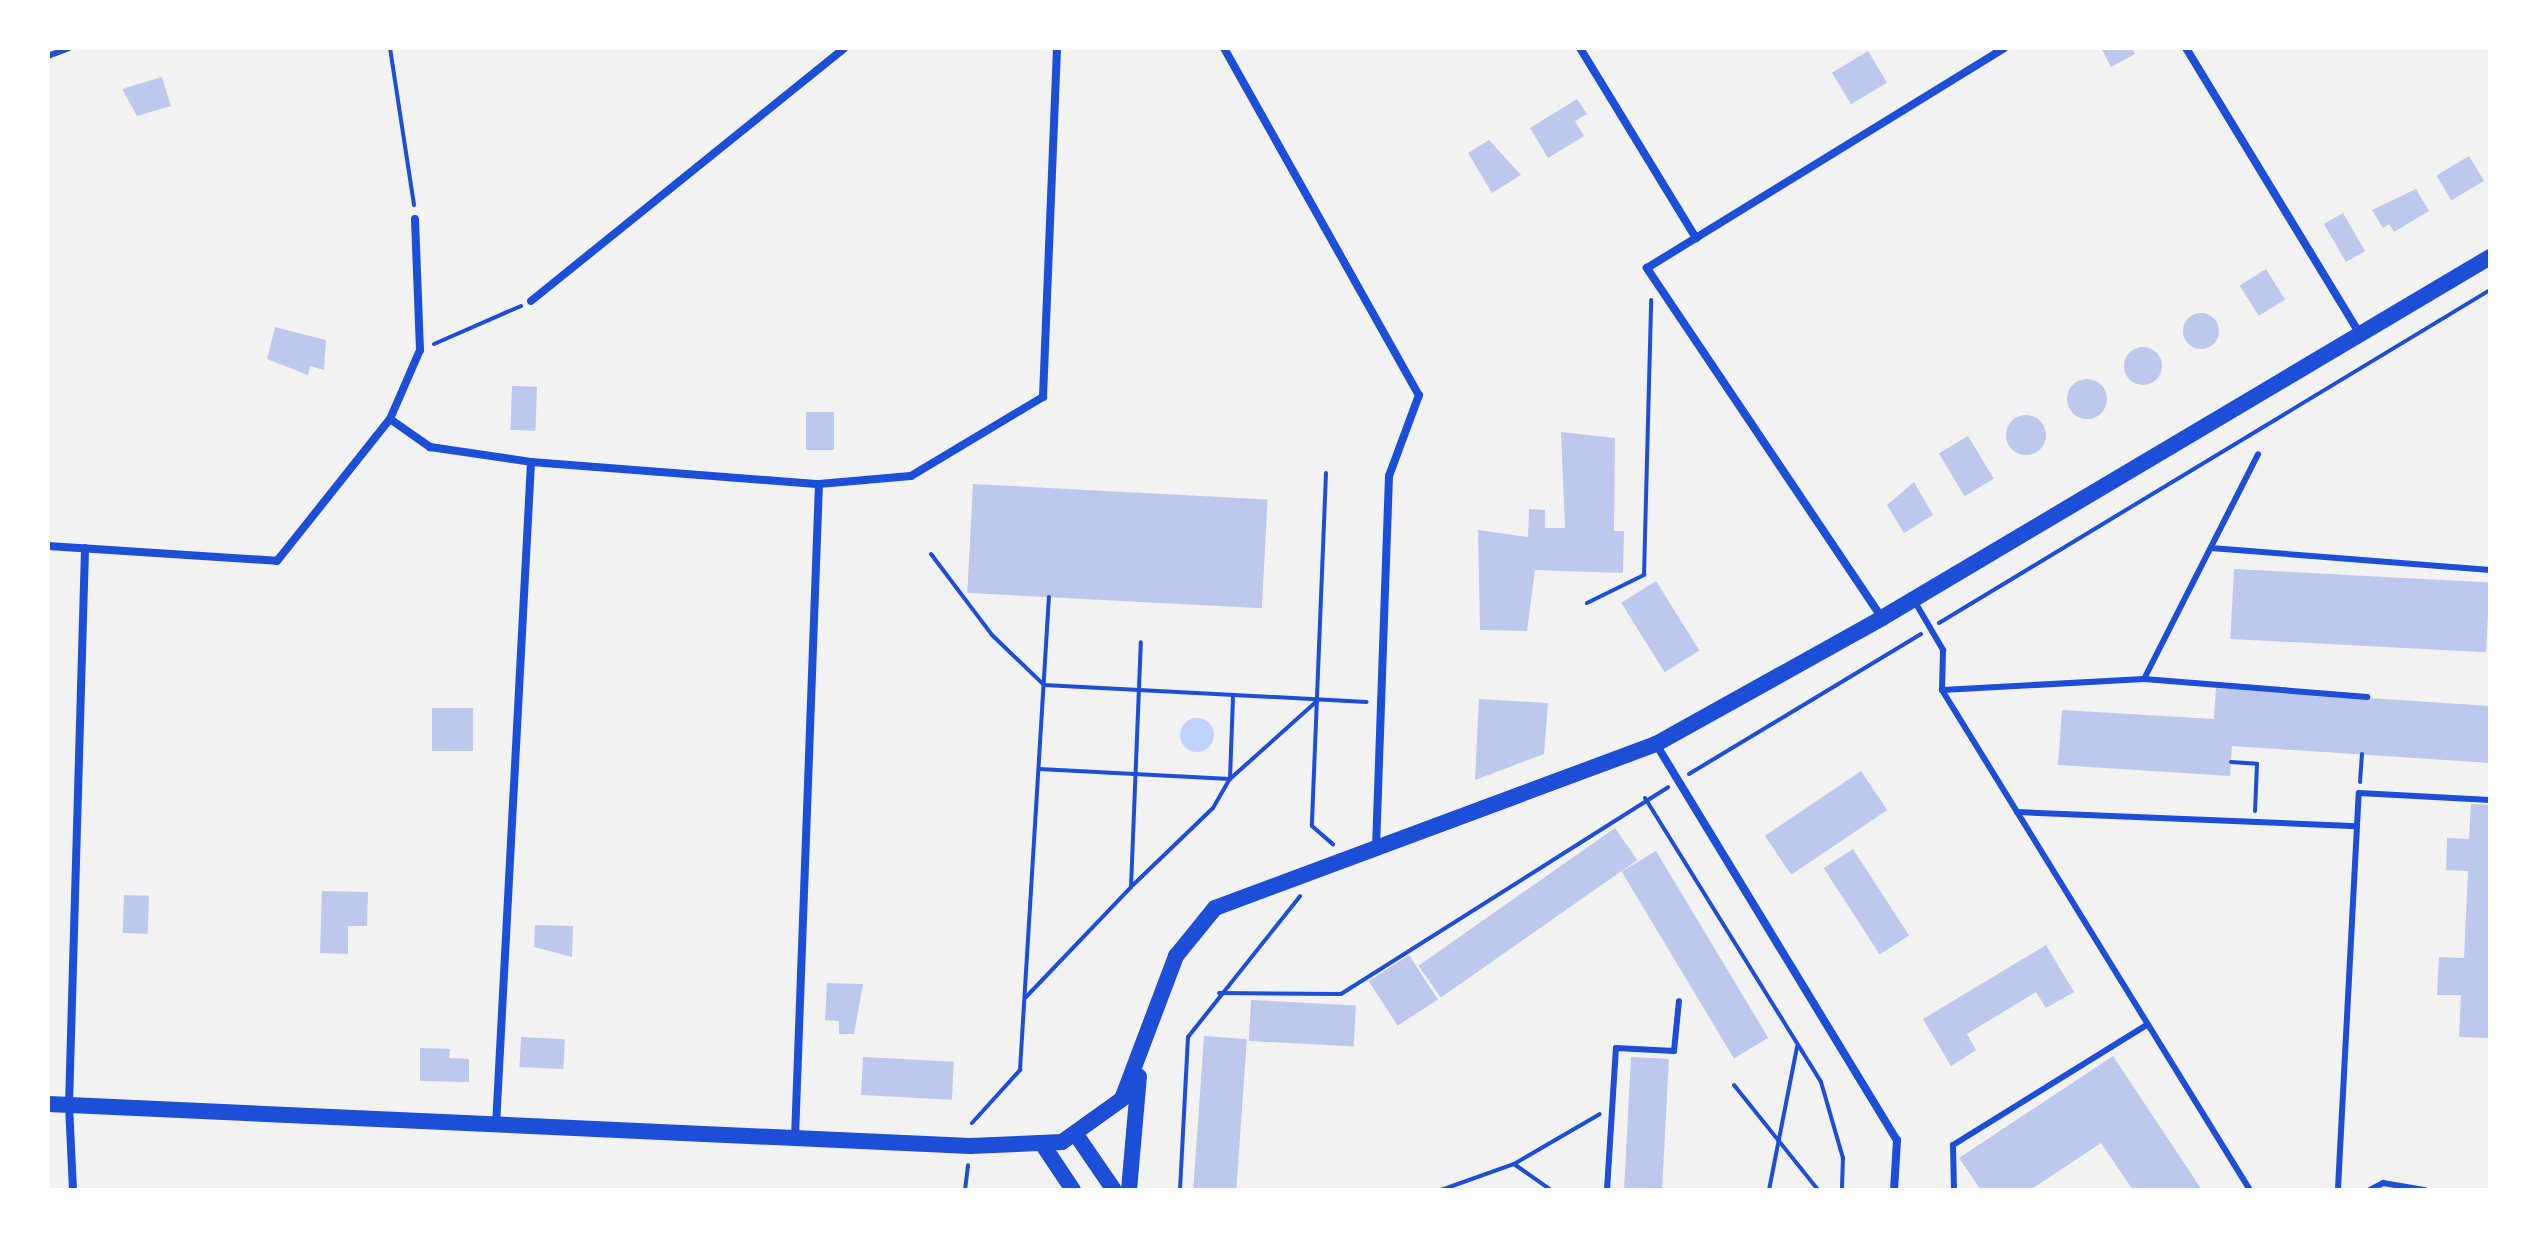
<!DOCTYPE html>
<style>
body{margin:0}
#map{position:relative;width:2538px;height:1238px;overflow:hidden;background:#f2f2f2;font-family:"PT Sans",sans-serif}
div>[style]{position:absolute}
.water>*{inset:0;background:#bfd3fe}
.round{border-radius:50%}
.building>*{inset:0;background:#bdc9ec;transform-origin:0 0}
.path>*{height:4px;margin:-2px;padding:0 2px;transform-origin:2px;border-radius:2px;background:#1d4ed8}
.service>*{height:6px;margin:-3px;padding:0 3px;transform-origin:3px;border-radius:3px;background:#1d4ed8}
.minor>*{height:8px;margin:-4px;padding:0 4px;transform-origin:4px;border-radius:4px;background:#1d4ed8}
.secondary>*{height:16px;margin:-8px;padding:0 8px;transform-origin:8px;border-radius:8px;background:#1d4ed8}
span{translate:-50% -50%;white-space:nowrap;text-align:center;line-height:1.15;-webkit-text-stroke:8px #fff;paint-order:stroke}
.frame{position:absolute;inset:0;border:50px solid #fff;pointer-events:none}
</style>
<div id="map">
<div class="water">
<i class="round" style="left:1180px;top:718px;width:34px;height:34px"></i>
</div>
<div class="building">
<i style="clip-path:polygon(2101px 48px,2132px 48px,2135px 54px,2111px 67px)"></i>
<i style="left:1868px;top:51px;width:37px;height:42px;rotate:59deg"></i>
<i style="clip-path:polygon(162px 77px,171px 106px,137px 116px,122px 89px)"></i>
<i style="clip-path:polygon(1577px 99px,1587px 114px,1575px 121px,1584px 136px,1548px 158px,1530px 128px)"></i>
<i style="clip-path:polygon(1489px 140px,1521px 175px,1492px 193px,1468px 153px)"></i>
<i style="left:2469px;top:156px;width:29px;height:38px;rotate:59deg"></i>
<i style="clip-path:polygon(2416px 189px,2429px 211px,2394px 232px,2389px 224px,2383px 228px,2372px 210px)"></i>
<i style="left:2343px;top:213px;width:44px;height:22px;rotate:60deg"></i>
<i style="left:2266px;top:269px;width:36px;height:31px;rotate:58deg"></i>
<i class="round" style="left:2183px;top:313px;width:36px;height:36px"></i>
<i style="clip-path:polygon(275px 327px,326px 340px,324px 370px,310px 366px,308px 375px,267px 359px)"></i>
<i class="round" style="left:2124px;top:347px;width:38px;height:38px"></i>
<i class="round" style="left:2067px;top:379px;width:40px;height:40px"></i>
<i style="left:512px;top:386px;width:25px;height:44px;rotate:2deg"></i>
<i style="left:806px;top:412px;width:28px;height:38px"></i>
<i class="round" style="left:2006px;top:415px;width:40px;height:40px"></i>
<i style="clip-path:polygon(1561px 432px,1615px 438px,1614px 531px,1624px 531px,1623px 573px,1535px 570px,1527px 631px,1480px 630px,1478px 530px,1528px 537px,1529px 509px,1545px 510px,1545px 528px,1565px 528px)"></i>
<i style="left:1968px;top:436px;width:50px;height:34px;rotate:59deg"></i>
<i style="clip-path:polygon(1914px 482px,1933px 515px,1904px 533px,1887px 505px)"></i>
<i style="left:973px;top:484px;width:295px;height:109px;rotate:3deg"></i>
<i style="left:2234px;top:569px;width:256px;height:70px;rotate:3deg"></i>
<i style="left:1656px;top:581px;width:82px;height:41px;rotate:58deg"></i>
<i style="clip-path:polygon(2216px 688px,2490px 706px,2490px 763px,2232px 746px,2230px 776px,2058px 765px,2062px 710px,2214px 719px)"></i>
<i style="clip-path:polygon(1479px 699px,1548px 703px,1544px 754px,1475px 780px)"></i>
<i style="left:432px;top:708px;width:41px;height:43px"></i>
<i style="left:1861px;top:771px;width:47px;height:116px;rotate:56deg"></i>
<i style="clip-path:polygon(2471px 804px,2490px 805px,2490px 1038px,2459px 1037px,2461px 995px,2437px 995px,2439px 957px,2464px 958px,2468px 871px,2446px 870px,2447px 838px,2469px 839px)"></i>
<i style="left:1615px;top:828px;width:39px;height:240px;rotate:55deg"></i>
<i style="left:1853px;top:849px;width:103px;height:35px;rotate:57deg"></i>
<i style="left:1656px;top:851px;width:218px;height:40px;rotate:59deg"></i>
<i style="clip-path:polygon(322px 891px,368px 892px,367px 926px,348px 926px,348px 954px,320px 953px)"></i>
<i style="left:124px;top:895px;width:25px;height:38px;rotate:2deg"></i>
<i style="clip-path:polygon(535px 925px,573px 926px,572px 957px,534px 947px)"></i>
<i style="clip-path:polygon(2046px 945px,2074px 992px,2046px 1008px,2036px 992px,1967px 1034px,1976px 1050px,1951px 1066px,1923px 1019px)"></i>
<i style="left:1409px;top:955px;width:53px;height:48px;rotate:57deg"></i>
<i style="clip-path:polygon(827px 983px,863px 984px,854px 1034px,839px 1034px,839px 1021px,825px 1020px)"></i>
<i style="left:1251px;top:1000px;width:105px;height:41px;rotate:3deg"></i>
<i style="left:1204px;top:1036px;width:43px;height:154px;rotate:4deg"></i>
<i style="left:521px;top:1037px;width:44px;height:30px;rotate:3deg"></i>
<i style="clip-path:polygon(420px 1048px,450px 1049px,449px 1058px,469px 1059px,469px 1082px,420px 1081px)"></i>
<i style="clip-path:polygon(2113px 1056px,2202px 1190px,2133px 1190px,2101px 1143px,2030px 1190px,1981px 1190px,1959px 1158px)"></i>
<i style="left:863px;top:1057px;width:91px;height:38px;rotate:3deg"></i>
<i style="left:1631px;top:1057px;width:38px;height:133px;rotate:3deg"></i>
</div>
<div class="path">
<i style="left:390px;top:48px;width:159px;rotate:81.3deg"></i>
<i style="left:434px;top:344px;width:95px;rotate:-23.6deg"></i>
<i style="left:1326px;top:473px;width:353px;rotate:92.3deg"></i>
<i style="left:1312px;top:826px;width:28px;rotate:41deg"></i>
<i style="left:931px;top:554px;width:101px;rotate:53deg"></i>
<i style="left:992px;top:635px;width:72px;rotate:43.9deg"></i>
<i style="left:1044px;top:685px;width:323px;rotate:3deg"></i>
<i style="left:1587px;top:603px;width:64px;rotate:-26.2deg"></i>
<i style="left:1644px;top:575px;width:275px;rotate:-88.5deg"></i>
<i style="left:1939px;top:623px;width:644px;rotate:-31.15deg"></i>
<i style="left:2231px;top:762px;width:26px;rotate:4deg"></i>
<i style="left:2257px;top:764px;width:47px;rotate:92.4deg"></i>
<i style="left:1039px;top:769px;width:191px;rotate:3deg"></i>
<i style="left:1230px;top:779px;width:83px;rotate:-87.9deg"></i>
<i style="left:1689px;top:774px;width:271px;rotate:-31.1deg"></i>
<i style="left:2360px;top:782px;width:28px;rotate:-86deg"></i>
<i style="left:1645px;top:798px;width:334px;rotate:58.2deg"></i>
<i style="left:1821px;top:1082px;width:79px;rotate:73.9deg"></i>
<i style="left:1843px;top:1158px;width:32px;rotate:92deg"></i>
<i style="left:1133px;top:885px;width:111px;rotate:-43.9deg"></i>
<i style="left:1213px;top:808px;width:34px;rotate:-60deg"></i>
<i style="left:1230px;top:779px;width:118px;rotate:-41.9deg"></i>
<i style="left:1219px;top:993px;width:122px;rotate:0.5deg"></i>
<i style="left:1341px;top:994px;width:387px;rotate:-32.3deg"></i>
<i style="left:1026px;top:997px;width:152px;rotate:-46.3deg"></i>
<i style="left:1131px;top:887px;width:245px;rotate:-87.7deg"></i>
<i style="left:1734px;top:1085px;width:134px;rotate:51.3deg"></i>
<i style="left:972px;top:1123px;width:72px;rotate:-47.8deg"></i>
<i style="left:1020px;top:1070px;width:474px;rotate:-86.5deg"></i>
<i style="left:1514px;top:1164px;width:45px;rotate:35.1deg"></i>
<i style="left:965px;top:1190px;width:25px;rotate:-83deg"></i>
<i style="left:1180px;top:1190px;width:153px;rotate:-87deg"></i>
<i style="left:1188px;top:1037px;width:180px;rotate:-51.5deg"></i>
<i style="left:1441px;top:1190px;width:77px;rotate:-19.6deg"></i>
<i style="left:1514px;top:1164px;width:99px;rotate:-30.2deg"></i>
<i style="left:1769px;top:1190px;width:146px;rotate:-78.9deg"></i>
</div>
<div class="service">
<i style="left:48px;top:56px;width:22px;rotate:-21deg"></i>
<i style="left:2211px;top:548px;width:280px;rotate:4.5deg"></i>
<i style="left:1915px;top:602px;width:56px;rotate:59.7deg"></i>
<i style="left:1943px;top:650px;width:40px;rotate:91.4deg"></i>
<i style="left:1942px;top:690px;width:587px;rotate:58.37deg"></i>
<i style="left:2144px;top:679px;width:252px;rotate:-63.1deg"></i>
<i style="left:1942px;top:690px;width:202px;rotate:-3.1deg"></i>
<i style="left:2144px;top:679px;width:224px;rotate:4.6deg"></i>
<i style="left:2017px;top:812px;width:340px;rotate:2.4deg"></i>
<i style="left:2357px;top:826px;width:364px;rotate:93deg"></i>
<i style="left:2357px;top:826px;width:33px;rotate:-87deg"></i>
<i style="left:2359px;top:793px;width:131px;rotate:3.1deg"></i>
<i style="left:1607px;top:1190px;width:142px;rotate:-86.4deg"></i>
<i style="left:1616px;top:1048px;width:58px;rotate:3deg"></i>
<i style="left:1674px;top:1051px;width:50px;rotate:-84.3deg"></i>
<i style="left:1954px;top:1190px;width:45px;rotate:-91.3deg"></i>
<i style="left:1953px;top:1145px;width:229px;rotate:-31.8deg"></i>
<i style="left:2370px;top:1190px;width:15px;rotate:-28deg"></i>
<i style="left:2383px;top:1183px;width:43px;rotate:9.5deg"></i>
</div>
<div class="minor">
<i style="left:1224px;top:48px;width:398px;rotate:60.7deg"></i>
<i style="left:1419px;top:395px;width:86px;rotate:110.3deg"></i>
<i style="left:1389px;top:476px;width:368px;rotate:92deg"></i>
<i style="left:1580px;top:48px;width:223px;rotate:58.6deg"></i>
<i style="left:2186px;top:48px;width:333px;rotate:58.7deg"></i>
<i style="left:531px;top:301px;width:402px;rotate:-38.9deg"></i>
<i style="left:390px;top:419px;width:49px;rotate:35deg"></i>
<i style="left:430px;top:447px;width:102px;rotate:8.4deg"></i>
<i style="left:531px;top:462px;width:289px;rotate:4.4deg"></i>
<i style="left:819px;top:484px;width:92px;rotate:-5deg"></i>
<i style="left:911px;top:476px;width:154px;rotate:-30.9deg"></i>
<i style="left:1043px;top:397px;width:349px;rotate:-87.7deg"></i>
<i style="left:48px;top:546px;width:229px;rotate:3.7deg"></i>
<i style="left:277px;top:561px;width:181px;rotate:-51.5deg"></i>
<i style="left:390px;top:419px;width:75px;rotate:-66.5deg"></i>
<i style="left:420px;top:350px;width:131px;rotate:-92.2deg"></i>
<i style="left:1882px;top:618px;width:422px;rotate:-123.9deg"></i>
<i style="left:1647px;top:268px;width:419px;rotate:-31.6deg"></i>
<i style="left:1656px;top:744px;width:464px;rotate:58.7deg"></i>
<i style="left:1897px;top:1140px;width:50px;rotate:93.4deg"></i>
<i style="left:496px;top:1126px;width:665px;rotate:-86.98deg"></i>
<i style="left:795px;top:1138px;width:654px;rotate:-87.9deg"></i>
<i style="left:73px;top:1190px;width:85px;rotate:-92.7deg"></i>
<i style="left:69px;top:1105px;width:557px;rotate:-88.35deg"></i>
</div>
<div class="secondary">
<i style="left:48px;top:1104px;width:923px;rotate:2.61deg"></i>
<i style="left:970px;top:1146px;width:92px;rotate:-2.5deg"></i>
<i style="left:1062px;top:1142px;width:74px;rotate:-35.6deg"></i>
<i style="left:1122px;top:1099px;width:153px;rotate:-69.3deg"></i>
<i style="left:1176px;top:956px;width:62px;rotate:-50.9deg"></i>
<i style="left:1215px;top:908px;width:471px;rotate:-20.4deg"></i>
<i style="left:1656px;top:744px;width:259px;rotate:-29.1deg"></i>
<i style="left:1882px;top:618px;width:707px;rotate:-30.7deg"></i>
<i style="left:1077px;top:1136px;width:65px;rotate:55.6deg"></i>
<i style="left:1043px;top:1145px;width:54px;rotate:56.3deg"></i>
<i style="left:1129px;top:1190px;width:114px;rotate:-85deg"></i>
</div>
<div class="frame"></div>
</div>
